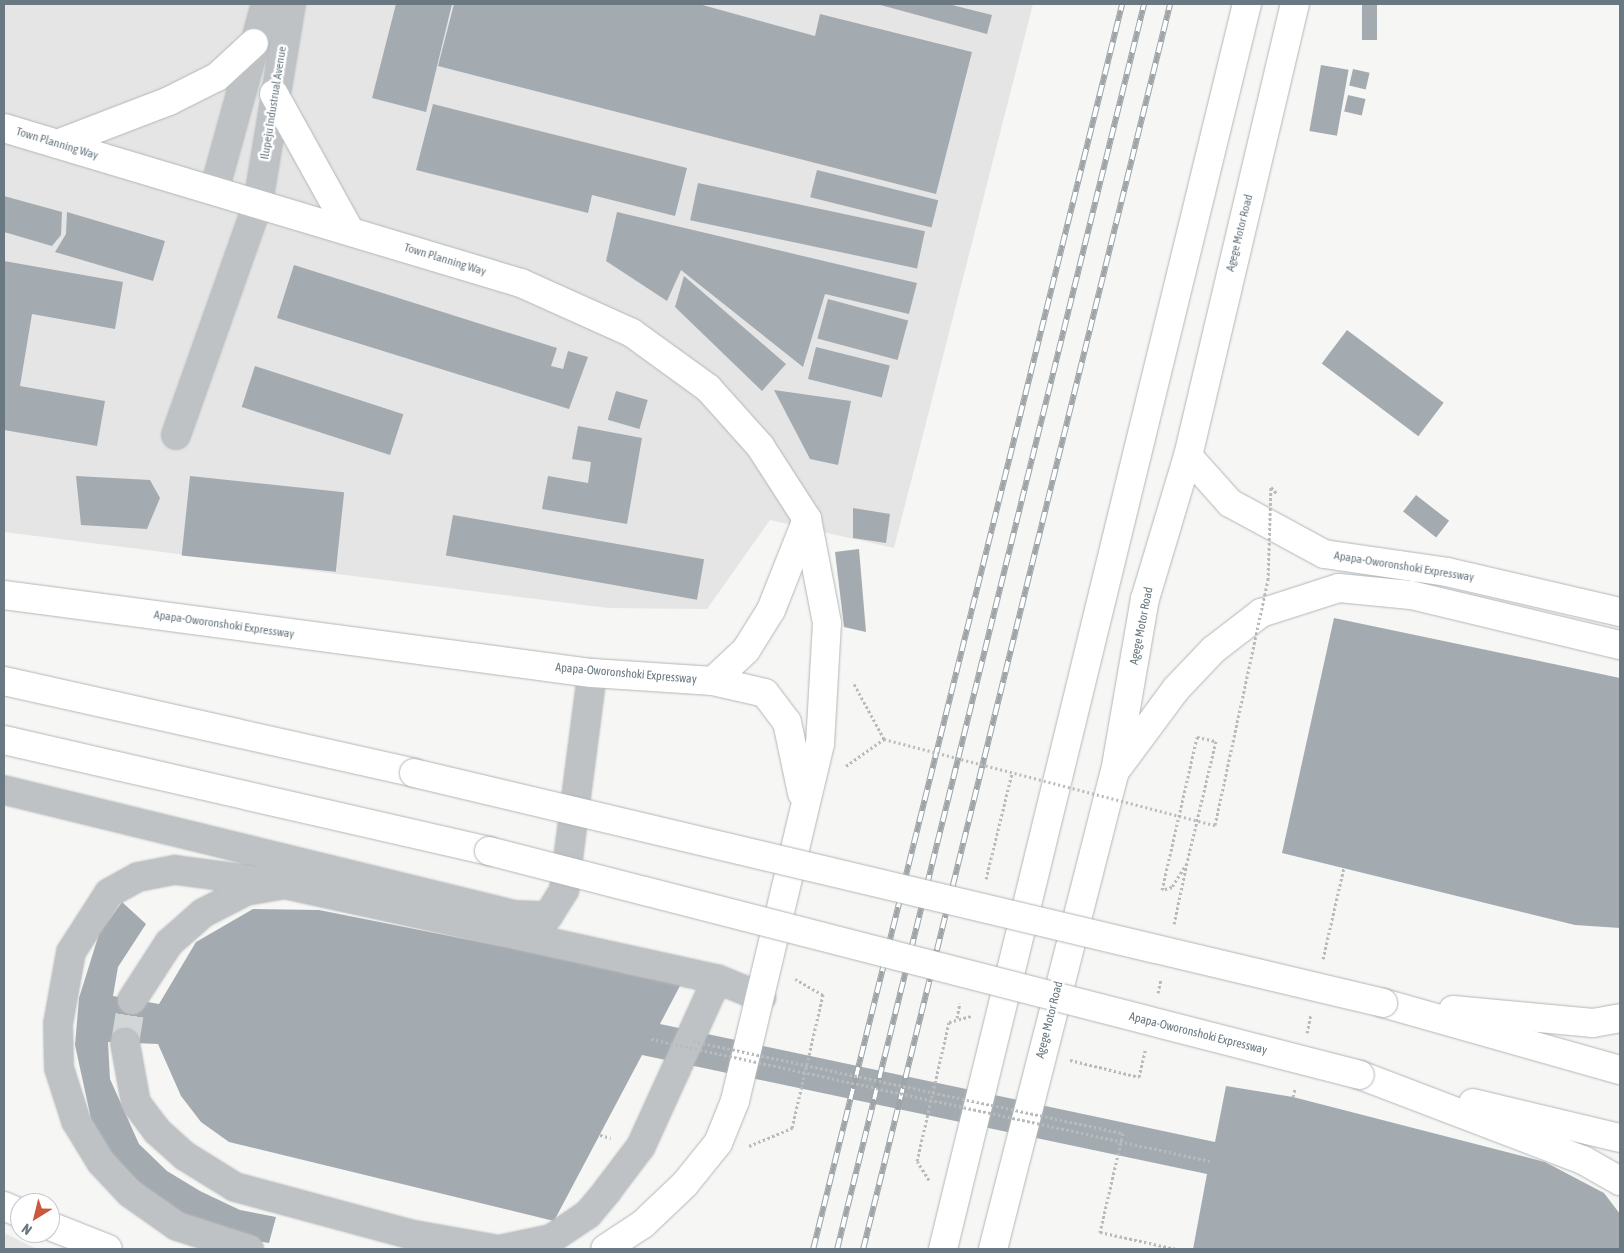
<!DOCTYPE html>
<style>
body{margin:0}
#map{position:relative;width:1624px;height:1253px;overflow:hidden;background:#f6f6f4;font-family:"Asap Condensed",sans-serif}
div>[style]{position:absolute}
.built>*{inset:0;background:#e4e5e4}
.building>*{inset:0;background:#a4abb0;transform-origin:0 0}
.minor-tunnel>*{height:28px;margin-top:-14px;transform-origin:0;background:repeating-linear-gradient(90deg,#d3d6d7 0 28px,transparent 0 42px)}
.path>*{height:3px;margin-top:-1.5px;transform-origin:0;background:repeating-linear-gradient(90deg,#b8bbbd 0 2.5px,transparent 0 5px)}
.roads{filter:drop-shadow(0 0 1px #b2b6b9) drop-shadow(0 0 1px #b2b6b9)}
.minor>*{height:28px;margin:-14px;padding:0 14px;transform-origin:14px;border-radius:14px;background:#bec2c5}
.major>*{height:28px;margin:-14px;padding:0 14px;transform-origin:14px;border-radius:14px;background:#fff}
.highway>*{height:28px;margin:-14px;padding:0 14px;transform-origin:14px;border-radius:14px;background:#fff}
.rail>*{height:5.5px;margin-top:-2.75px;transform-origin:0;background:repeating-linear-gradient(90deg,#fff 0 11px,#9ea5a9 0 22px);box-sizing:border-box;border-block:1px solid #9ea5a9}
.path-bridge>*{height:3px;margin-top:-1.5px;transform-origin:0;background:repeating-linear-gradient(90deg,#b8bbbd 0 2.5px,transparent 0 5px)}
.bridges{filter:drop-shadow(0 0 1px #b2b5b8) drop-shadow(0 0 1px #b2b5b8)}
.highway-bridge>*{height:28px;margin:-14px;padding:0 14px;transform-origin:14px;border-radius:14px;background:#fff}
span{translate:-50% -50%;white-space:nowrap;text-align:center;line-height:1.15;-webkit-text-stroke:5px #fff;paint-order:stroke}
.street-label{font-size:12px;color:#697881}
.frame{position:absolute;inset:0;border:5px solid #697881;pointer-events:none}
.north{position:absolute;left:10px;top:1193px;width:50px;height:50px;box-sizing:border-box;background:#fff;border:1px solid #c3c9cd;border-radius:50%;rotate:216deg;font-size:14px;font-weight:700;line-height:20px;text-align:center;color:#697881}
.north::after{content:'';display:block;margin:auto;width:18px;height:22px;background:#cc563e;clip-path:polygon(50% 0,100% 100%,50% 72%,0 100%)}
</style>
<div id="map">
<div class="built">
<i style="clip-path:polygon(4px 4px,1033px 4px,894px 548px,770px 520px,707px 609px,608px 608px,4px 532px)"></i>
<i style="clip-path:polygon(4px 1233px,37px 1249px,4px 1249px)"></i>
</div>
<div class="building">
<i style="clip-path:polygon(396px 4px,452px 4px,426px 112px,372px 98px)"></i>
<i style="clip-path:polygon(454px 4px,699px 4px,815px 36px,820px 14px,972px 52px,936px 194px,438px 66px)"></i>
<i style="clip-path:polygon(877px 4px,948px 4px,992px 15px,987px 34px)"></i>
<i style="left:1362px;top:4px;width:15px;height:36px"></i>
<i style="left:1321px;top:65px;width:28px;height:67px;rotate:10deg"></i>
<i style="left:1353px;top:69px;width:17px;height:17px;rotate:13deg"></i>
<i style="left:1348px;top:95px;width:18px;height:17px;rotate:13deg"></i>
<i style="clip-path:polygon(433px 104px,687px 168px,675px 216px,592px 195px,588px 213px,416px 170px)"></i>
<i style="left:817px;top:170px;width:125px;height:28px;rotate:14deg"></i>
<i style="left:698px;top:183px;width:232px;height:38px;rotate:12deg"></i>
<i style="clip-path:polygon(4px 196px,62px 212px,61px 235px,52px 246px,4px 232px)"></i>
<i style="clip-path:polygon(67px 212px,165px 241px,153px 281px,55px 252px,66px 234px)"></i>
<i style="clip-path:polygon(617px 212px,917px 283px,909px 314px,825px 294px,803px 367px,681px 270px,667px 301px,606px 261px)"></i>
<i style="clip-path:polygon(4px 261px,123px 282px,115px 329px,32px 314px,20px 386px,105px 401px,97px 446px,4px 430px)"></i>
<i style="clip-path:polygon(294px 265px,557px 348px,551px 366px,563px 369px,568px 351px,588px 357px,569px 409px,277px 318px)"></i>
<i style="clip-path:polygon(684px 276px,786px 364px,762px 391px,675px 307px)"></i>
<i style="left:828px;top:299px;width:83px;height:41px;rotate:15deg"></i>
<i style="left:1347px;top:330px;width:121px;height:42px;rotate:37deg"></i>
<i style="left:816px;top:347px;width:76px;height:33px;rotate:14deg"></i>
<i style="left:255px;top:366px;width:156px;height:43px;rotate:18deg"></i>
<i style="clip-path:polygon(774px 390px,851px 401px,838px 465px,810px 459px)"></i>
<i style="left:616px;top:391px;width:33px;height:30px;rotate:16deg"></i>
<i style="clip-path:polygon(578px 426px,642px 438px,627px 524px,542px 509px,548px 476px,588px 483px,591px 462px,572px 459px)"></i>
<i style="clip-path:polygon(76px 476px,150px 480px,160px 498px,147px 529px,81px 525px)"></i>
<i style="left:190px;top:476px;width:155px;height:80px;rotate:6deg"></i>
<i style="left:1416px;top:495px;width:42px;height:21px;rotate:38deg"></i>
<i style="clip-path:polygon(853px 508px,890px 514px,886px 543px,853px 538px)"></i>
<i style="left:453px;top:515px;width:255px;height:41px;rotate:10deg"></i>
<i style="clip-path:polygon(859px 549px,866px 632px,844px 627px,835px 552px)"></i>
<i style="clip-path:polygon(1334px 618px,1620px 678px,1620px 928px,1575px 925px,1282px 853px)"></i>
<i style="clip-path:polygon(122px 902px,146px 924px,118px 967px,113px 996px,159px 1004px,196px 942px,253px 909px,319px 910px,682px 982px,660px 1024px,1215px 1142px,1226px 1086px,1293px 1097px,1545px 1162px,1604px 1193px,1620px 1214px,1620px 1249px,1193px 1249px,1207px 1174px,642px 1055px,554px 1221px,229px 1142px,201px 1122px,181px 1096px,158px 1044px,108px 1042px,110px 1079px,139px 1144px,167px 1171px,200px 1191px,240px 1210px,276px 1217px,269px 1243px,227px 1236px,184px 1218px,143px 1189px,114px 1159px,93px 1128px,75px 1045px,79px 998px,99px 934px)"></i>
</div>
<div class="minor-tunnel">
<i style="left:125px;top:1043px;width:44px;rotate:-80.8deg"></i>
</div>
<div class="path">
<i style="left:1271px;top:487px;width:9px;rotate:49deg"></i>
<i style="left:846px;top:766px;width:47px;rotate:-35.4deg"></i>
<i style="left:884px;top:739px;width:65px;rotate:-118.5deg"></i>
<i style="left:986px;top:879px;width:109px;rotate:-76.2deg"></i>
<i style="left:1174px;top:924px;width:62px;rotate:-78deg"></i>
<i style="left:1187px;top:863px;width:28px;rotate:122deg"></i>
<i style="left:1172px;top:887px;width:10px;rotate:163deg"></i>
<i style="left:1162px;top:890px;width:157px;rotate:-77.1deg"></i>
<i style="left:1197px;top:737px;width:19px;rotate:12deg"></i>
<i style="left:1216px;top:741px;width:125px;rotate:103.4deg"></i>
<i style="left:1158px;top:993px;width:14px;rotate:-78deg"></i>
<i style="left:957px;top:1018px;width:15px;rotate:-79deg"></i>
<i style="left:1070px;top:1060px;width:71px;rotate:13.8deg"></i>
<i style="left:1139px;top:1077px;width:28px;rotate:-77deg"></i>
<i style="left:1123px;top:1133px;width:102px;rotate:103.1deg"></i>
<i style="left:1100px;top:1232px;width:78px;rotate:12.6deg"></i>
<i style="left:600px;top:1135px;width:11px;rotate:15deg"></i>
<i style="left:749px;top:1146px;width:47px;rotate:-22.7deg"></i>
<i style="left:792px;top:1128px;width:137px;rotate:-76.9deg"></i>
<i style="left:823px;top:995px;width:32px;rotate:-150deg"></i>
<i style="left:929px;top:1180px;width:22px;rotate:-122deg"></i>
<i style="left:917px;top:1161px;width:143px;rotate:-77deg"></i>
<i style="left:949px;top:1022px;width:23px;rotate:-15deg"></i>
</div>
<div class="roads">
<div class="minor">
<i style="left:214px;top:191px;width:194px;rotate:-74.5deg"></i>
<i style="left:176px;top:435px;width:246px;rotate:-70.5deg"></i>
<i style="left:258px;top:203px;width:202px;rotate:-80.6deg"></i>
<i style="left:4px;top:790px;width:526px;rotate:13.75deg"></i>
<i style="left:515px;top:915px;width:33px;rotate:2deg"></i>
<i style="left:548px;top:916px;width:31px;rotate:-58deg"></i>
<i style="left:564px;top:890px;width:219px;rotate:-82.6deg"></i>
<i style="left:132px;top:1000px;width:68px;rotate:-57deg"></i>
<i style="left:169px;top:943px;width:45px;rotate:-41.4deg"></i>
<i style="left:203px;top:913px;width:48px;rotate:-27.1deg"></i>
<i style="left:246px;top:891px;width:39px;rotate:-10deg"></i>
<i style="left:284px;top:884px;width:443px;rotate:12.4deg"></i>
<i style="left:717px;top:979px;width:48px;rotate:22.2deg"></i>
<i style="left:125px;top:1043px;width:61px;rotate:79.6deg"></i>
<i style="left:136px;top:1103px;width:35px;rotate:53deg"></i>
<i style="left:157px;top:1131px;width:38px;rotate:42deg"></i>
<i style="left:185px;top:1156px;width:59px;rotate:31.8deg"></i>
<i style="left:235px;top:1187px;width:180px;rotate:15.1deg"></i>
<i style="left:409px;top:1234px;width:86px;rotate:10deg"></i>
<i style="left:249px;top:1249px;width:76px;rotate:-162.3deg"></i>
<i style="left:177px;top:1226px;width:57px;rotate:-144.9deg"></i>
<i style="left:130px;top:1193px;width:42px;rotate:-133.1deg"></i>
<i style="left:101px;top:1162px;width:48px;rotate:-121.4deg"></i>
<i style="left:76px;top:1121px;width:56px;rotate:-107.8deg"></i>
<i style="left:59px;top:1068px;width:44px;rotate:-91.3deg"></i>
<i style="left:58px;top:1024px;width:73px;rotate:-79.8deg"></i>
<i style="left:71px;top:952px;width:70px;rotate:-57.2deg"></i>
<i style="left:109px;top:893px;width:33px;rotate:-29deg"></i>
<i style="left:138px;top:877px;width:38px;rotate:-11deg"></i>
<i style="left:175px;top:870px;width:93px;rotate:7.4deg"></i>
<i style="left:503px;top:1249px;width:49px;rotate:-11.8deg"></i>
<i style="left:551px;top:1239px;width:45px;rotate:-34deg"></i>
<i style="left:588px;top:1214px;width:30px;rotate:-50deg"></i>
<i style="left:607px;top:1191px;width:56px;rotate:-52.9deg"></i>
<i style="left:641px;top:1146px;width:183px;rotate:-65.5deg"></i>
</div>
<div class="major">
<i style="left:274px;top:94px;width:157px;rotate:61deg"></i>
<i style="left:4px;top:128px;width:540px;rotate:16.69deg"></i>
<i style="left:521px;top:283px;width:122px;rotate:24.2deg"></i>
<i style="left:632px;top:333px;width:94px;rotate:35.9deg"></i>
<i style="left:708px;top:388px;width:78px;rotate:48.1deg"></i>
<i style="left:760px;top:446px;width:87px;rotate:57.2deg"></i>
<i style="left:807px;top:519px;width:106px;rotate:79.1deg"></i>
<i style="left:827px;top:623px;width:121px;rotate:93.3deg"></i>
<i style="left:820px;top:744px;width:367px;rotate:103.4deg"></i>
<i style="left:735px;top:1101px;width:45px;rotate:112deg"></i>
<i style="left:718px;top:1143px;width:53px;rotate:128.8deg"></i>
<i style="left:685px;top:1184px;width:58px;rotate:136.4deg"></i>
<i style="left:643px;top:1224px;width:45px;rotate:146.7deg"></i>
<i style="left:57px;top:144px;width:120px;rotate:-21deg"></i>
<i style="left:169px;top:101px;width:54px;rotate:-26.6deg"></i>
<i style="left:217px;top:77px;width:50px;rotate:-42.6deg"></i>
<i style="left:1188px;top:456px;width:63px;rotate:48.2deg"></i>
<i style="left:1230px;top:503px;width:107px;rotate:28.5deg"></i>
<i style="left:1324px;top:554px;width:124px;rotate:8.3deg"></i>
<i style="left:1447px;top:572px;width:178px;rotate:13deg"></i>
<i style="left:4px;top:595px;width:593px;rotate:7.56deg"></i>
<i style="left:592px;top:673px;width:121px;rotate:3.8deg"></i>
<i style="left:713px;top:681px;width:45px;rotate:-43.2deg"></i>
<i style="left:746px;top:650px;width:47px;rotate:-58deg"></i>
<i style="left:771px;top:610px;width:98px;rotate:-68.4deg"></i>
<i style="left:713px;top:681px;width:53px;rotate:13deg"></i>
<i style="left:765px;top:693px;width:36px;rotate:53deg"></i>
<i style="left:787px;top:722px;width:73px;rotate:78.1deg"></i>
<i style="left:4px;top:1206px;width:17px;rotate:24deg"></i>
<i style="left:50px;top:1226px;width:62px;rotate:21.6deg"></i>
</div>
<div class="highway">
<i style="left:4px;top:681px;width:420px;rotate:12.6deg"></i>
<i style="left:4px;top:740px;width:498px;rotate:12.9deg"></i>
<i style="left:1119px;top:766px;width:96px;rotate:-53.5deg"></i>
<i style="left:1176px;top:689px;width:54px;rotate:-46.5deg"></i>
<i style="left:1213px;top:650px;width:61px;rotate:-37.6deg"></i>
<i style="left:1261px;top:613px;width:82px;rotate:-17.8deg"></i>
<i style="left:1339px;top:588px;width:72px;rotate:5.6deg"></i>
<i style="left:1411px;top:595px;width:215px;rotate:13.5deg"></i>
<i style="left:1383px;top:1003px;width:246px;rotate:15.8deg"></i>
<i style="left:1453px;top:1010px;width:141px;rotate:5.3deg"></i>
<i style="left:1593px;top:1023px;width:27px;rotate:-10deg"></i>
<i style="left:1360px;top:1075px;width:239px;rotate:20.9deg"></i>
<i style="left:1583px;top:1160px;width:43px;rotate:29.6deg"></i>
<i style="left:1473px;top:1103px;width:151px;rotate:13.4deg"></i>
<i style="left:943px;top:1249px;width:1282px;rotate:-76.28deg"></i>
<i style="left:993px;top:1249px;width:492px;rotate:-75.7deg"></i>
<i style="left:1115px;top:772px;width:176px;rotate:-80.2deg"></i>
<i style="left:1145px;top:599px;width:149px;rotate:-73.3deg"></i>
<i style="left:1188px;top:456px;width:464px;rotate:-76.7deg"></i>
</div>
</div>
<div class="rail">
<i style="left:813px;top:1249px;width:1283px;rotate:-76.06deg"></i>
<i style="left:837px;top:1249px;width:1282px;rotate:-76.15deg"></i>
<i style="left:863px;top:1249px;width:1282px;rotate:-76.15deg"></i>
</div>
<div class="path-bridge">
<i style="left:884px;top:739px;width:342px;rotate:14.6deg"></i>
<i style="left:1215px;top:825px;width:251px;rotate:-77.8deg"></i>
<i style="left:1268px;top:580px;width:93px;rotate:-88.2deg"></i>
<i style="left:1323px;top:959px;width:94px;rotate:-77.1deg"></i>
<i style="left:1307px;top:1033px;width:19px;rotate:-78deg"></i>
<i style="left:651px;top:1039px;width:572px;rotate:12.31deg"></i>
<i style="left:693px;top:1041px;width:440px;rotate:12.1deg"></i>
<i style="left:1293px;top:1097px;width:9px;rotate:-77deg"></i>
</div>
<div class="bridges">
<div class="highway-bridge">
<i style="left:414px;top:773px;width:996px;rotate:13.35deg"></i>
<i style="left:489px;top:851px;width:899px;rotate:14.42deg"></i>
</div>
</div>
<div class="street-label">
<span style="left:274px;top:103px;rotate:-81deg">Ilupeju Industrual Avenue</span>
<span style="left:57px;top:144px;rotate:17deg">Town Planning Way</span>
<span style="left:1240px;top:233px;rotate:-76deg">Agege Motor Road</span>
<span style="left:445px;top:260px;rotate:17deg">Town Planning Way</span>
<span style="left:1404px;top:567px;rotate:9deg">Apapa-Oworonshoki Expressway</span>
<span style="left:224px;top:625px;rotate:8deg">Apapa-Oworonshoki Expressway</span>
<span style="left:1142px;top:626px;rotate:-79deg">Agege Motor Road</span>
<span style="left:626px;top:674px;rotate:5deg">Apapa-Oworonshoki Expressway</span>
<span style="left:1050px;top:1020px;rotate:-76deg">Agege Motor Road</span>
<span style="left:1198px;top:1034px;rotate:14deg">Apapa-Oworonshoki Expressway</span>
</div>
<div class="frame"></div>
<div class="north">N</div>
</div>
